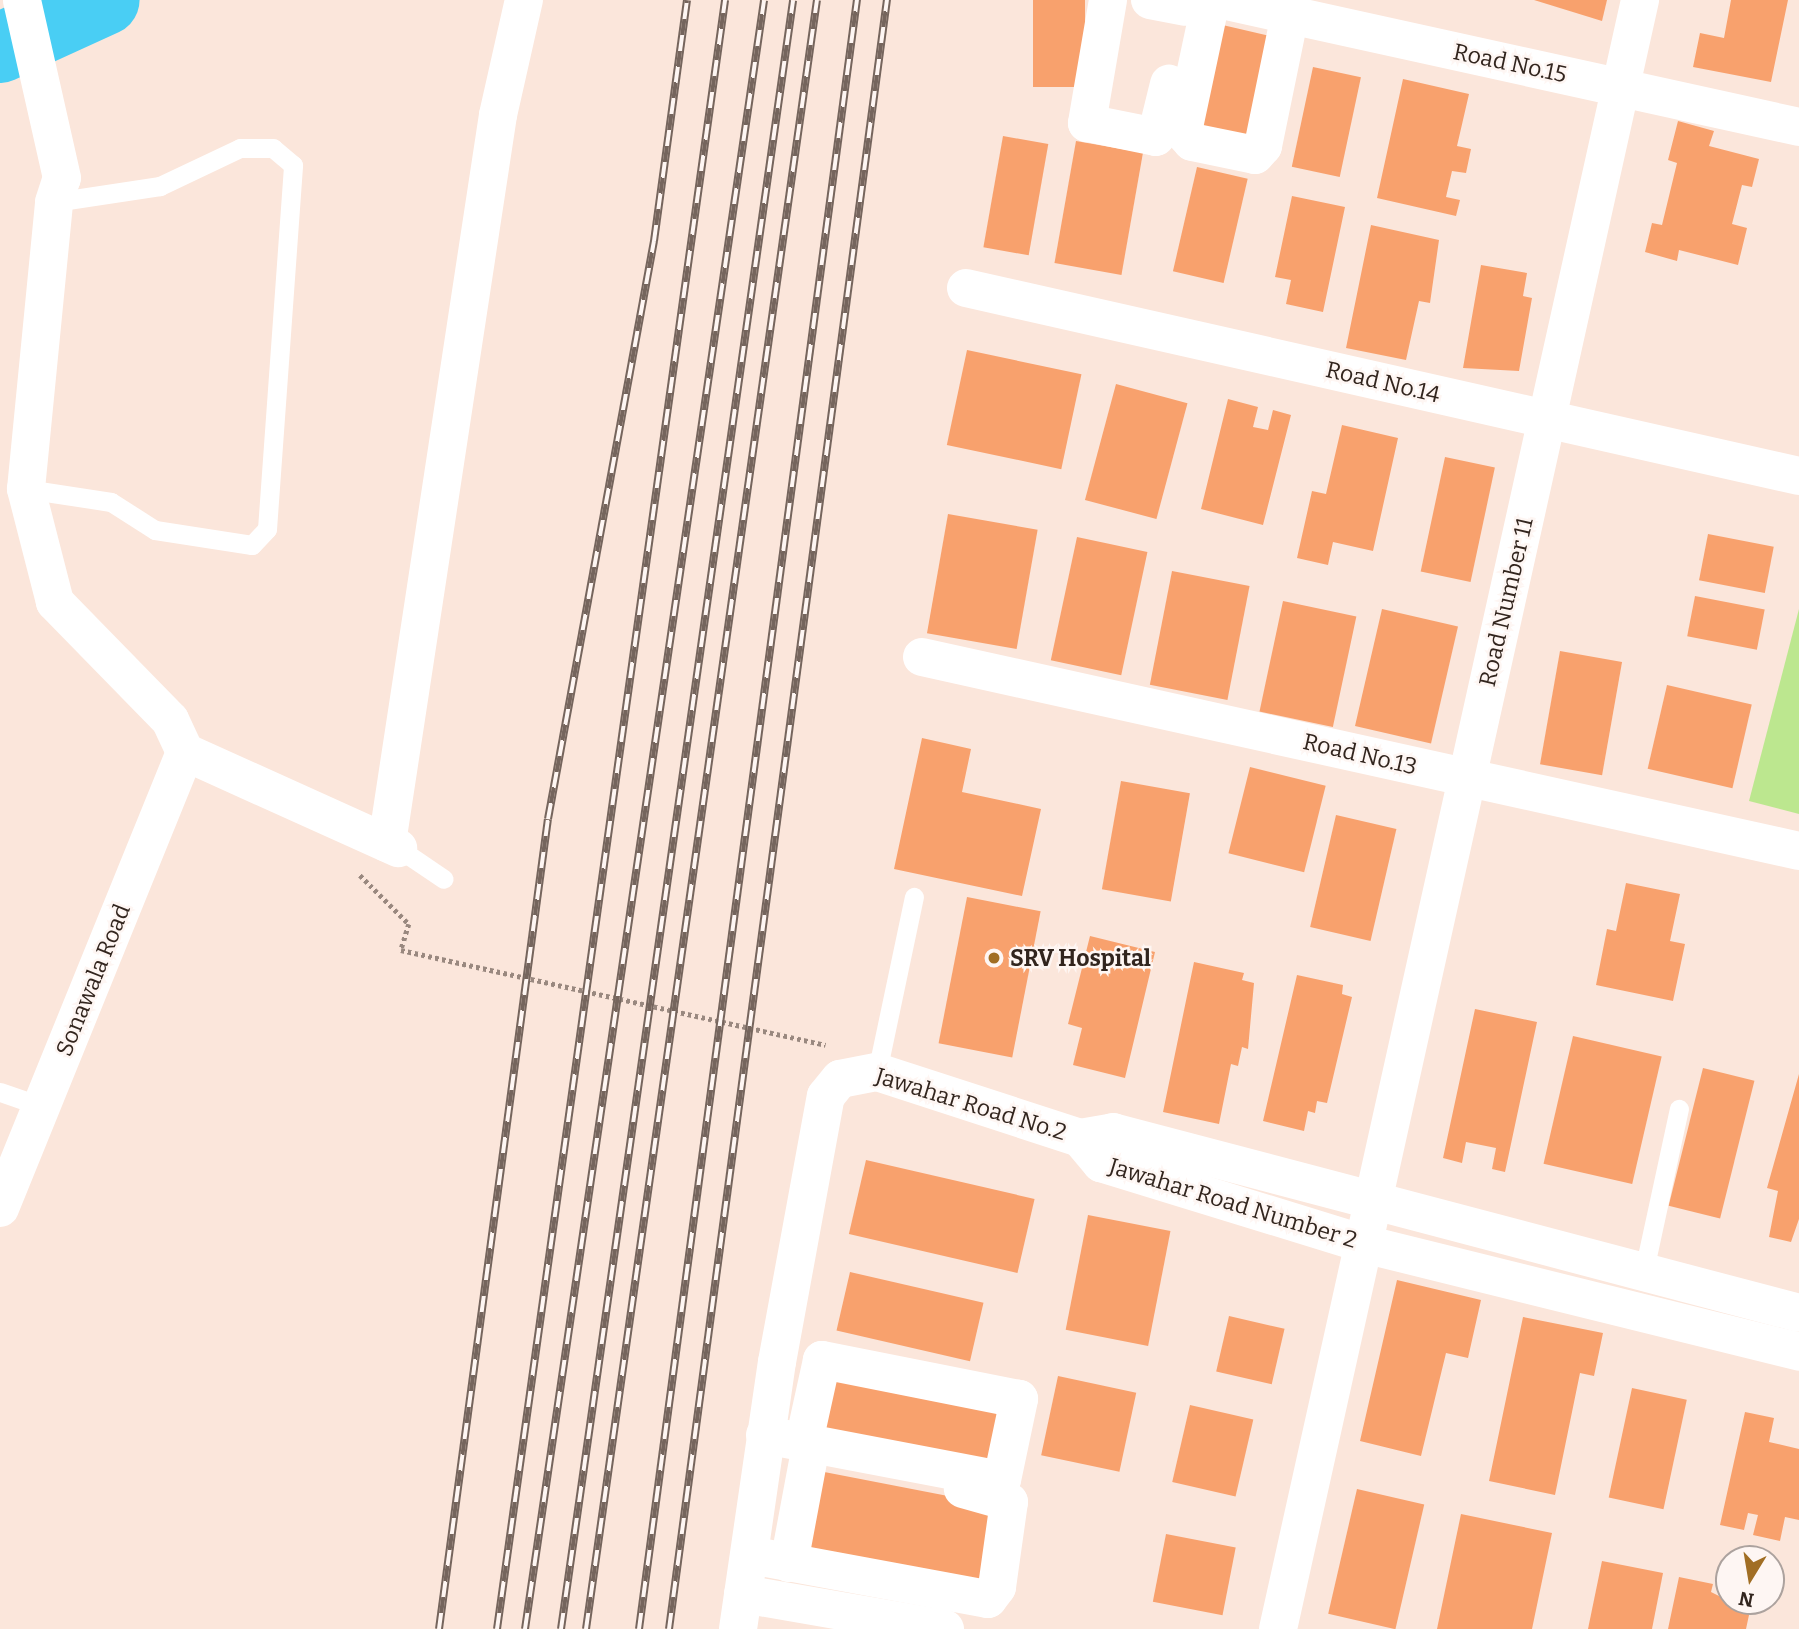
<!DOCTYPE html>
<style>
body{margin:0}
#map{position:relative;width:1799px;height:1629px;overflow:hidden;background:#fbe6db;font-family:Bitter,serif}
div>[style]{position:absolute}
.green>*{inset:0;background:#bce78f}
.river>*{height:70px;margin:-35px;padding:0 35px;transform-origin:35px;border-radius:35px;background:#49cef4}
.building>*{inset:0;background:#f8a16d;transform-origin:0 0}
.path>*{height:4.5px;margin-top:-2.25px;transform-origin:0;background:repeating-linear-gradient(90deg,#99887f 0 3.5px,transparent 0 7px)}
.lane>*{height:19px;margin:-9.5px;padding:0 9.5px;transform-origin:9.5px;border-radius:9.5px;background:#fff}
.street>*{height:38px;margin:-19px;padding:0 19px;transform-origin:19px;border-radius:19px;background:#fff}
.secondary>*{height:38px;margin:-19px;padding:0 19px;transform-origin:19px;border-radius:19px;background:#fff}
.rail>*{height:8px;margin-top:-4px;transform-origin:0;background:repeating-linear-gradient(90deg,#fef6f3 0 16px,#75655d 0 32px);box-sizing:border-box;border-block:2px solid #75655d}
.dots>*{width:19px;height:19px;translate:-50% -50%;box-sizing:border-box;border:4px solid #fef6f3;border-radius:50%}
span{translate:-50% -50%;white-space:nowrap;text-align:center;line-height:1.15;-webkit-text-stroke:5px #fef6f3;paint-order:stroke}
.street-label{font-size:23px;color:#32251e}
.poi-label{font-size:23px;color:#32251e;font-weight:700}
.left{translate:0 -50%;text-align:left}
.north{position:absolute;left:1715px;top:1545px;width:70px;height:70px;box-sizing:border-box;background:#fef6f3;border:2px solid #aca29e;border-radius:50%;rotate:191deg;font-size:19px;font-weight:700;line-height:28px;text-align:center;color:#32251e}
.north::after{content:'';display:block;margin:auto;width:24px;height:32px;background:#a16e24;clip-path:polygon(50% 0,100% 100%,50% 72%,0 100%)}
</style>
<div id="map">
<div class="green">
<i style="clip-path:polygon(1799px 609px,1799px 814px,1749px 801px)"></i>
</div>
<div class="river">
<i style="left:0;top:48px;width:115px;rotate:-24.6deg"></i>
</div>
<div class="building">
<i style="left:1033px;top:0;width:52px;height:87px"></i>
<i style="clip-path:polygon(1534px 0,1607px 0,1602px 21px)"></i>
<i style="clip-path:polygon(1731px 0,1788px 0,1771px 82px,1693px 67px,1700px 33px,1724px 38px)"></i>
<i style="left:1214px;top:23px;width:65px;height:113px;rotate:13deg"></i>
<i style="left:1313px;top:67px;width:49px;height:102px;rotate:12deg"></i>
<i style="clip-path:polygon(1403px 79px,1469px 94px,1457px 146px,1471px 149px,1466px 173px,1452px 171px,1446px 197px,1460px 200px,1456px 216px,1377px 198px)"></i>
<i style="clip-path:polygon(1678px 121px,1714px 131px,1709px 146px,1759px 159px,1752px 187px,1742px 185px,1732px 224px,1747px 228px,1738px 265px,1679px 250px,1677px 261px,1645px 252px,1652px 223px,1662px 225px,1677px 163px,1668px 160px)"></i>
<i style="left:1003px;top:136px;width:46px;height:113px;rotate:10deg"></i>
<i style="left:1076px;top:141px;width:68px;height:124px;rotate:10deg"></i>
<i style="left:1197px;top:167px;width:52px;height:107px;rotate:13deg"></i>
<i style="clip-path:polygon(1292px 196px,1345px 207px,1323px 312px,1286px 304px,1291px 280px,1275px 277px)"></i>
<i style="clip-path:polygon(1371px 225px,1439px 240px,1430px 303px,1419px 301px,1406px 360px,1346px 348px)"></i>
<i style="clip-path:polygon(1481px 265px,1527px 273px,1523px 296px,1532px 298px,1519px 371px,1463px 368px)"></i>
<i style="left:967px;top:350px;width:117px;height:97px;rotate:12deg"></i>
<i style="left:1116px;top:384px;width:74px;height:120px;rotate:15deg"></i>
<i style="clip-path:polygon(1228px 399px,1258px 407px,1253px 427px,1268px 430px,1273px 410px,1291px 415px,1263px 525px,1201px 509px)"></i>
<i style="clip-path:polygon(1342px 425px,1398px 438px,1373px 551px,1333px 542px,1328px 565px,1297px 558px,1312px 491px,1326px 494px)"></i>
<i style="left:1445px;top:457px;width:51px;height:117px;rotate:12deg"></i>
<i style="left:948px;top:514px;width:91px;height:121px;rotate:10deg"></i>
<i style="left:1708px;top:534px;width:67px;height:47px;rotate:11deg"></i>
<i style="left:1077px;top:537px;width:72px;height:126px;rotate:12deg"></i>
<i style="left:1172px;top:571px;width:79px;height:116px;rotate:11deg"></i>
<i style="left:1695px;top:596px;width:71px;height:41px;rotate:11deg"></i>
<i style="left:1283px;top:601px;width:75px;height:113px;rotate:12deg"></i>
<i style="left:1382px;top:609px;width:78px;height:120px;rotate:13deg"></i>
<i style="left:1560px;top:651px;width:63px;height:115px;rotate:10deg"></i>
<i style="left:1667px;top:685px;width:87px;height:86px;rotate:13deg"></i>
<i style="clip-path:polygon(922px 738px,971px 749px,962px 792px,1041px 809px,1022px 896px,894px 869px)"></i>
<i style="left:1250px;top:767px;width:78px;height:89px;rotate:14deg"></i>
<i style="left:1121px;top:781px;width:70px;height:110px;rotate:10deg"></i>
<i style="left:1336px;top:815px;width:62px;height:115px;rotate:13deg"></i>
<i style="clip-path:polygon(1626px 883px,1680px 894px,1670px 941px,1685px 944px,1673px 1001px,1596px 985px,1607px 929px,1616px 931px)"></i>
<i style="left:967px;top:897px;width:75px;height:149px;rotate:11deg"></i>
<i style="clip-path:polygon(1090px 936px,1155px 952px,1125px 1078px,1073px 1065px,1082px 1028px,1068px 1024px)"></i>
<i style="clip-path:polygon(1194px 962px,1244px 973px,1242px 980px,1254px 983px,1248px 1049px,1242px 1047px,1238px 1066px,1231px 1064px,1219px 1124px,1163px 1112px)"></i>
<i style="clip-path:polygon(1297px 975px,1343px 985px,1342px 994px,1352px 997px,1327px 1103px,1317px 1101px,1315px 1113px,1308px 1111px,1304px 1131px,1263px 1121px)"></i>
<i style="clip-path:polygon(1475px 1009px,1537px 1022px,1505px 1172px,1492px 1169px,1496px 1148px,1466px 1142px,1462px 1163px,1443px 1158px)"></i>
<i style="left:1573px;top:1036px;width:91px;height:131px;rotate:13deg"></i>
<i style="left:1703px;top:1068px;width:53px;height:142px;rotate:14deg"></i>
<i style="clip-path:polygon(1799px 1074px,1799px 1219px,1791px 1242px,1769px 1237px,1778px 1191px,1767px 1188px)"></i>
<i style="left:866px;top:1160px;width:173px;height:76px;rotate:13deg"></i>
<i style="left:1088px;top:1215px;width:84px;height:117px;rotate:11deg"></i>
<i style="left:850px;top:1272px;width:137px;height:60px;rotate:13deg"></i>
<i style="clip-path:polygon(1397px 1280px,1481px 1300px,1468px 1358px,1446px 1353px,1421px 1456px,1360px 1441px)"></i>
<i style="left:1229px;top:1316px;width:57px;height:57px;rotate:13deg"></i>
<i style="clip-path:polygon(1523px 1317px,1603px 1333px,1594px 1376px,1580px 1373px,1555px 1495px,1489px 1481px)"></i>
<i style="left:825px;top:1367px;width:188px;height:73px;rotate:11deg"></i>
<i style="left:1058px;top:1376px;width:80px;height:81px;rotate:12deg"></i>
<i style="left:1632px;top:1388px;width:56px;height:112px;rotate:12deg"></i>
<i style="left:1190px;top:1405px;width:65px;height:79px;rotate:13deg"></i>
<i style="clip-path:polygon(1745px 1412px,1774px 1418px,1769px 1442px,1799px 1449px,1799px 1520px,1785px 1517px,1780px 1541px,1753px 1535px,1758px 1515px,1748px 1513px,1744px 1530px,1720px 1525px)"></i>
<i style="left:814px;top:1470px;width:189px;height:89px;rotate:11deg"></i>
<i style="left:1357px;top:1489px;width:69px;height:128px;rotate:13deg"></i>
<i style="clip-path:polygon(1461px 1514px,1552px 1533px,1532px 1629px,1437px 1629px)"></i>
<i style="left:1166px;top:1534px;width:71px;height:69px;rotate:11deg"></i>
<i style="clip-path:polygon(1602px 1561px,1663px 1573px,1652px 1629px,1588px 1629px)"></i>
<i style="clip-path:polygon(1679px 1577px,1713px 1584px,1711px 1592px,1729px 1601px,1752px 1601px,1746px 1629px,1668px 1629px)"></i>
</div>
<div class="path">
<i style="left:360px;top:875px;width:69px;rotate:45deg"></i>
<i style="left:409px;top:924px;width:27px;rotate:107deg"></i>
<i style="left:401px;top:950px;width:435px;rotate:12.6deg"></i>
</div>
<div class="lane">
<i style="left:26px;top:489px;width:86px;rotate:8.7deg"></i>
<i style="left:111px;top:502px;width:52px;rotate:32.5deg"></i>
<i style="left:155px;top:530px;width:98px;rotate:8.8deg"></i>
<i style="left:252px;top:545px;width:22px;rotate:-47deg"></i>
<i style="left:267px;top:529px;width:365px;rotate:-85.9deg"></i>
<i style="left:293px;top:165px;width:26px;rotate:-140deg"></i>
<i style="left:273px;top:148px;width:33px;rotate:180deg"></i>
<i style="left:240px;top:148px;width:89px;rotate:154.6deg"></i>
<i style="left:160px;top:186px;width:107px;rotate:171.4deg"></i>
<i style="left:398px;top:848px;width:55px;rotate:34deg"></i>
<i style="left:877px;top:1072px;width:179px;rotate:-78.1deg"></i>
<i style="left:0;top:1092px;width:43px;rotate:18.9deg"></i>
<i style="left:1643px;top:1275px;width:170px;rotate:-77.8deg"></i>
</div>
<div class="street">
<i style="left:1108px;top:0;width:125px;rotate:99.7deg"></i>
<i style="left:1087px;top:123px;width:70px;rotate:11.5deg"></i>
<i style="left:1156px;top:137px;width:55px;rotate:-76.2deg"></i>
<i style="left:1150px;top:0;width:36px;rotate:11deg"></i>
<i style="left:1211px;top:0;width:135px;rotate:102deg"></i>
<i style="left:1183px;top:132px;width:13px;rotate:48deg"></i>
<i style="left:1192px;top:142px;width:64px;rotate:11.7deg"></i>
<i style="left:1255px;top:155px;width:12px;rotate:-48deg"></i>
<i style="left:1263px;top:146px;width:134px;rotate:-78.4deg"></i>
<i style="left:1222px;top:0;width:591px;rotate:12.41deg"></i>
<i style="left:966px;top:288px;width:854px;rotate:12.72deg"></i>
<i style="left:922px;top:657px;width:898px;rotate:12.47deg"></i>
<i style="left:185px;top:752px;width:234px;rotate:24.3deg"></i>
<i style="left:387px;top:843px;width:736px;rotate:-81.33deg"></i>
<i style="left:498px;top:115px;width:118px;rotate:-77.3deg"></i>
<i style="left:765px;top:1435px;width:241px;rotate:10.8deg"></i>
<i style="left:1002px;top:1480px;width:83px;rotate:-78.1deg"></i>
<i style="left:1019px;top:1399px;width:201px;rotate:-168.8deg"></i>
<i style="left:822px;top:1360px;width:84px;rotate:102.4deg"></i>
<i style="left:750px;top:1555px;width:242px;rotate:10.5deg"></i>
<i style="left:988px;top:1599px;width:15px;rotate:-53deg"></i>
<i style="left:997px;top:1587px;width:86px;rotate:-82deg"></i>
<i style="left:1009px;top:1502px;width:48px;rotate:-164.2deg"></i>
<i style="left:789px;top:1563px;width:104px;rotate:-79.4deg"></i>
<i style="left:743px;top:1594px;width:205px;rotate:9.8deg"></i>
<i style="left:738px;top:1629px;width:270px;rotate:-81.7deg"></i>
<i style="left:777px;top:1362px;width:270px;rotate:-79.6deg"></i>
<i style="left:826px;top:1096px;width:22px;rotate:-51deg"></i>
<i style="left:840px;top:1079px;width:38px;rotate:-11deg"></i>
<i style="left:877px;top:1072px;width:213px;rotate:18deg"></i>
</div>
<div class="secondary">
<i style="left:1080px;top:1138px;width:33px;rotate:50deg"></i>
<i style="left:1101px;top:1163px;width:275px;rotate:17.1deg"></i>
<i style="left:1364px;top:1244px;width:448px;rotate:13.9deg"></i>
<i style="left:1080px;top:1138px;width:34px;rotate:-10deg"></i>
<i style="left:1113px;top:1132px;width:709px;rotate:14.78deg"></i>
<i style="left:0;top:1208px;width:492px;rotate:-67.9deg"></i>
<i style="left:185px;top:752px;width:35px;rotate:-115deg"></i>
<i style="left:170px;top:720px;width:165px;rotate:-134.3deg"></i>
<i style="left:55px;top:602px;width:117px;rotate:-104.4deg"></i>
<i style="left:26px;top:489px;width:288px;rotate:-84.4deg"></i>
<i style="left:54px;top:202px;width:25px;rotate:-72deg"></i>
<i style="left:62px;top:178px;width:182px;rotate:-102.7deg"></i>
<i style="left:1278px;top:1629px;width:1669px;rotate:-77.47deg"></i>
</div>
<div class="rail">
<i style="left:439px;top:1629px;width:817px;rotate:-82.34deg"></i>
<i style="left:548px;top:819px;width:588px;rotate:-79.61deg"></i>
<i style="left:654px;top:241px;width:243px;rotate:-82.2deg"></i>
<i style="left:497px;top:1629px;width:1645px;rotate:-82.03deg"></i>
<i style="left:525px;top:1629px;width:1646px;rotate:-81.65deg"></i>
<i style="left:561px;top:1629px;width:1645px;rotate:-81.89deg"></i>
<i style="left:586px;top:1629px;width:1645px;rotate:-81.93deg"></i>
<i style="left:639px;top:1629px;width:1644px;rotate:-82.38deg"></i>
<i style="left:669px;top:1629px;width:1644px;rotate:-82.38deg"></i>
</div>
<div class="dots">
<i style="left:994px;top:958px;background:#a16e24"></i>
</div>
<div class="street-label">
<span style="left:1510px;top:63px;rotate:12deg">Road No.15</span>
<span style="left:1383px;top:382px;rotate:13deg">Road No.14</span>
<span style="left:1506px;top:602px;rotate:-77deg">Road Number 11</span>
<span style="left:1360px;top:754px;rotate:13deg">Road No.13</span>
<span style="left:93px;top:980px;rotate:-68deg">Sonawala Road</span>
<span style="left:971px;top:1104px;rotate:17deg">Jawahar Road No.2</span>
<span style="left:1233px;top:1203px;rotate:17deg">Jawahar Road Number 2</span>
</div>
<div class="poi-label">
<span class="left" style="left:1010px;top:958px">SRV Hospital</span>
</div>
<div class="north">N</div>
</div>
